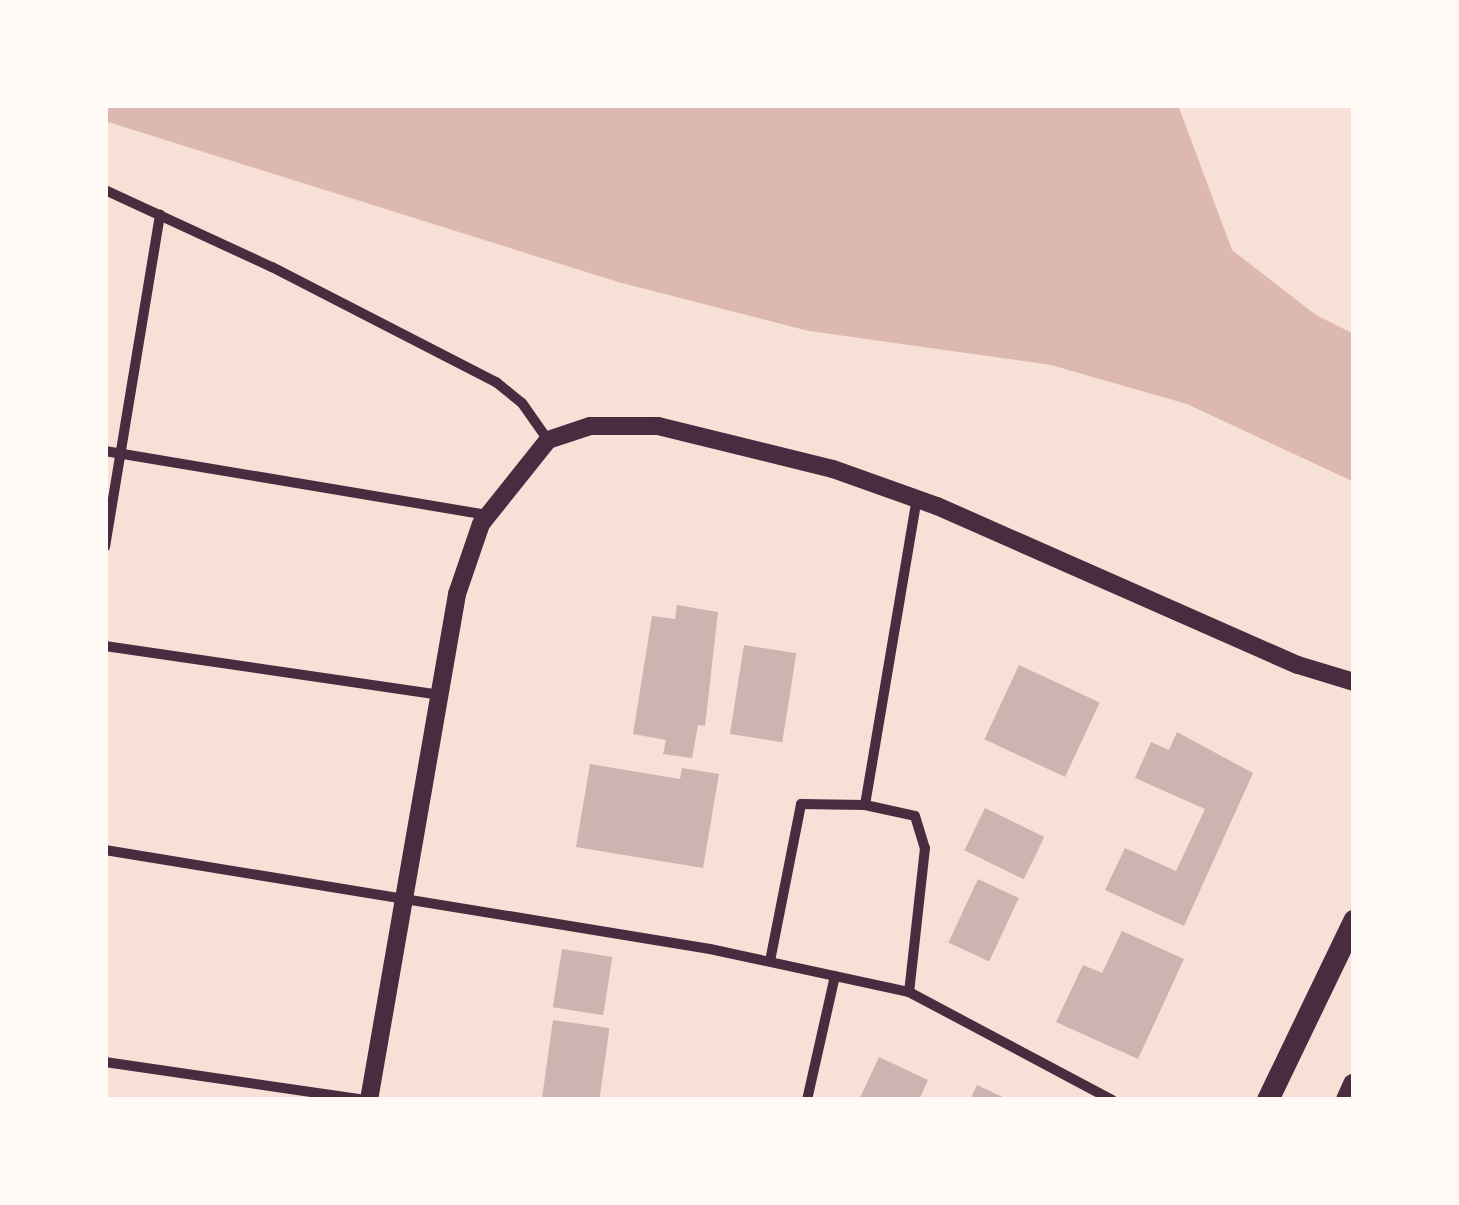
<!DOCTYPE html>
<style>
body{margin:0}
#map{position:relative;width:1459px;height:1205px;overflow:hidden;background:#f7e1d7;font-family:"Crimson Pro",serif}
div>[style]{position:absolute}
.water>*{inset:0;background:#dcb8b0}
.building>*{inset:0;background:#ccb4b1;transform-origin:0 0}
.minor>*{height:10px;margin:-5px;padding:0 5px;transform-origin:5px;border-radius:5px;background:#4a2c40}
.tertiary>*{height:18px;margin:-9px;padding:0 9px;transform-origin:9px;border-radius:9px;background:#4a2c40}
.primary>*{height:22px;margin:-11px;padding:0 11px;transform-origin:11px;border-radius:11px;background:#4a2c40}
span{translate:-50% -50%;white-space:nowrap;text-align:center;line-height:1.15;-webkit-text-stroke:9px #fffaf5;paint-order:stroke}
.frame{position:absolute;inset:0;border:108px solid #fffaf5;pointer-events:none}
</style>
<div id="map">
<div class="water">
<i style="clip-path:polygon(105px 105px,1178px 105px,1232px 250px,1316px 315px,1354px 334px,1354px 482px,1187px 404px,1051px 365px,809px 331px,618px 282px,105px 121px)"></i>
</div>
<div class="building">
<i style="clip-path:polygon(677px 605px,718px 612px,705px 726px,698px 725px,692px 758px,663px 754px,666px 740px,633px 734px,652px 616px,675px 619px)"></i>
<i style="left:744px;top:645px;width:53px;height:90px;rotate:9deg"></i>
<i style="left:1019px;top:665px;width:89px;height:82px;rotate:25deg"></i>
<i style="clip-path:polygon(1177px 732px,1253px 773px,1184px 926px,1105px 890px,1125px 848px,1176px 871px,1205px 809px,1135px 778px,1151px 742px,1169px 750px)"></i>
<i style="clip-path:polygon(590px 764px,680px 779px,682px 768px,719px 774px,703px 868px,576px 847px)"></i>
<i style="left:985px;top:808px;width:66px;height:47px;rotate:26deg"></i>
<i style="left:978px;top:879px;width:45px;height:70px;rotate:25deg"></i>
<i style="clip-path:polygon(1122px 931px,1184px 959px,1138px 1059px,1056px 1022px,1083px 965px,1102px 973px)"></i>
<i style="left:562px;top:949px;width:51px;height:59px;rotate:9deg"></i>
<i style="left:553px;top:1020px;width:57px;height:81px;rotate:8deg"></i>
<i style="clip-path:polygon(879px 1057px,928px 1080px,919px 1100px,859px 1100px)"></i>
<i style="clip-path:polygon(977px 1085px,1009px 1100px,970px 1100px)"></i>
</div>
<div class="minor">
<i style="left:105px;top:190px;width:184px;rotate:24.8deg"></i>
<i style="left:272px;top:267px;width:252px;rotate:27.2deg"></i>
<i style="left:496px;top:382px;width:33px;rotate:39deg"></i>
<i style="left:522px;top:403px;width:45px;rotate:54.9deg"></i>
<i style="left:105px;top:451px;width:389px;rotate:9.5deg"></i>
<i style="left:105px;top:547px;width:337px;rotate:-80.6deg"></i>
<i style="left:105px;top:646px;width:334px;rotate:8.3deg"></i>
<i style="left:865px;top:805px;width:310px;rotate:-80.4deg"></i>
<i style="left:105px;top:850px;width:613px;rotate:9.29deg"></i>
<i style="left:710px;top:949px;width:204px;rotate:12.2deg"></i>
<i style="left:909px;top:992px;width:230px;rotate:28deg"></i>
<i style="left:770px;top:961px;width:160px;rotate:-78.8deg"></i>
<i style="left:801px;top:804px;width:64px;rotate:0.9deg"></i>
<i style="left:865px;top:805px;width:51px;rotate:12.4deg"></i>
<i style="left:915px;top:816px;width:34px;rotate:73deg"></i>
<i style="left:925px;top:848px;width:145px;rotate:96.3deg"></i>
<i style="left:105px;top:1062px;width:265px;rotate:8.3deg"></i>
<i style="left:807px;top:1100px;width:127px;rotate:-77.3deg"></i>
</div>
<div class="tertiary">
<i style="left:369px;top:1100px;width:514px;rotate:-80.13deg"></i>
<i style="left:457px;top:594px;width:74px;rotate:-71.1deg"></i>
<i style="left:481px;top:524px;width:107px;rotate:-51.4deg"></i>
<i style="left:548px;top:440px;width:44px;rotate:-18.4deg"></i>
<i style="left:590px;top:426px;width:68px"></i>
<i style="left:658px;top:426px;width:180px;rotate:13.8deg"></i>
<i style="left:833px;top:469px;width:110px;rotate:19.6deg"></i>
<i style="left:937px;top:506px;width:394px;rotate:23.8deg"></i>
<i style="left:1298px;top:665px;width:59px;rotate:16.9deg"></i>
</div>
<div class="primary">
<i style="left:1268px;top:1100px;width:199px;rotate:-64.3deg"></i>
<i style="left:1347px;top:1100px;width:17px;rotate:-66deg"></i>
</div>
<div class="frame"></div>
</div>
